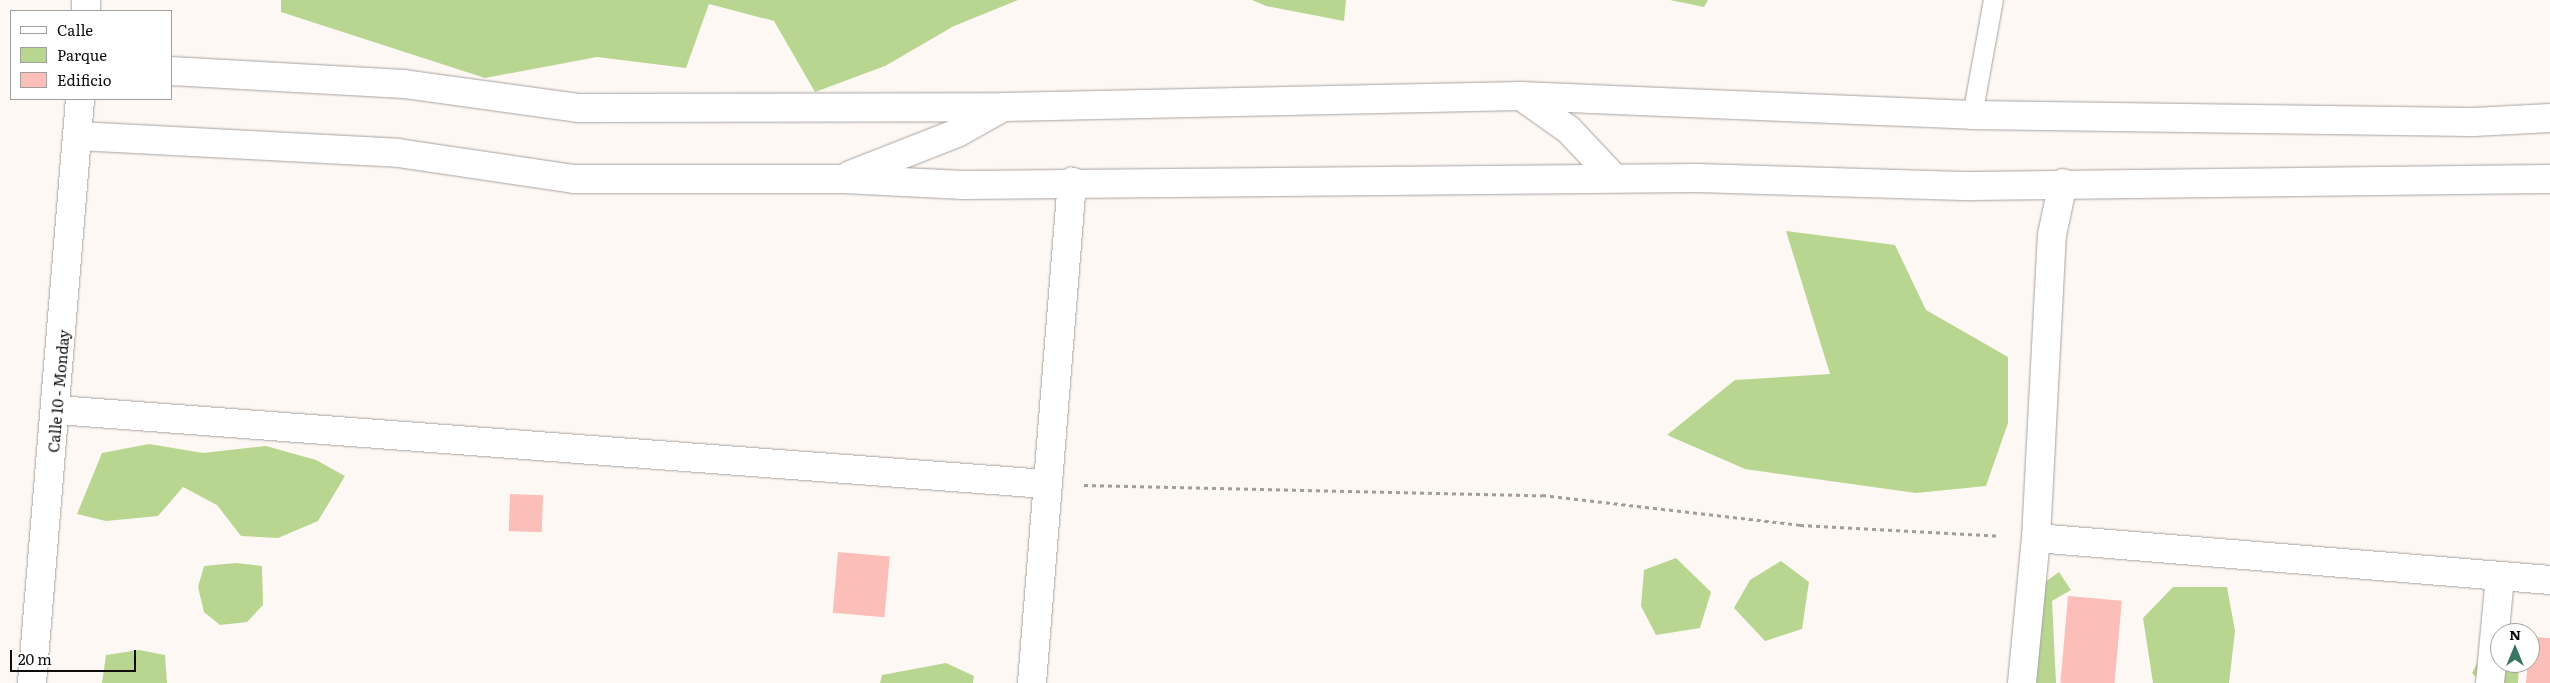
<!DOCTYPE html>
<style>
body{margin:0}
#map{position:relative;width:2550px;height:683px;overflow:hidden;background:#fef8f4;font-family:Literata,serif}
div>[style]{position:absolute}
.green>*{inset:0;background:#b8d68f}
.building>*{inset:0;background:#fbbeb8;transform-origin:0 0}
.path>*{height:3px;margin-top:-1.5px;transform-origin:0;background:repeating-linear-gradient(90deg,#a29d9b 0 4px,transparent 0 8px)}
.roads{filter:drop-shadow(0 0 1px #a7a29f) drop-shadow(0 0 1px #a7a29f)}
.lane>*{height:19px;margin:-9.5px;padding:0 9.5px;transform-origin:9.5px;border-radius:9.5px;background:#fff}
.street>*{height:28px;margin:-14px;padding:0 14px;transform-origin:14px;border-radius:14px;background:#fff}
.secondary>*{height:28px;margin:-14px;padding:0 14px;transform-origin:14px;border-radius:14px;background:#fff}
span{translate:-50% -50%;white-space:nowrap;text-align:center;line-height:1.15;-webkit-text-stroke:4.5px #fff;paint-order:stroke}
.street-label{font-size:15px;color:#100e0d}
.legend{position:absolute;left:10px;top:10px;width:162px;height:90px;box-sizing:border-box;background:#fff;border:1px solid #9f9f9e;margin:0;padding:6px 9px;list-style:none;font-size:15px;color:#100e0d}
.legend li{display:flex;align-items:center;gap:10px;height:25px}
.legend b{width:25px;border:1px solid #9f9f9e}
.north{position:absolute;left:2490px;top:623px;width:50px;height:50px;box-sizing:border-box;background:#fff;border:1px solid #9f9f9e;border-radius:50%;rotate:0deg;font-size:14px;font-weight:700;line-height:20px;text-align:center;color:#100e0d}
.north::after{content:'';display:block;margin:auto;width:18px;height:22px;background:#397662;clip-path:polygon(50% 0,100% 100%,50% 72%,0 100%)}
.scale{position:absolute;left:10px;top:650px;width:126px;height:22px;box-sizing:border-box;border:2px solid #100e0d;border-top:0;padding-left:6px;font-size:15px;line-height:18px;white-space:nowrap;color:#100e0d;-webkit-text-stroke:4px #fff;paint-order:stroke}
</style>
<div id="map">
<div class="green">
<i style="clip-path:polygon(281px 0,1018px 0,954px 26px,885px 66px,815px 92px,774px 21px,709px 4px,686px 68px,597px 57px,485px 78px,281px 12px)"></i>
<i style="clip-path:polygon(1252px 0,1346px 0,1344px 21px,1266px 6px)"></i>
<i style="clip-path:polygon(1670px 0,1708px 0,1704px 7px)"></i>
<i style="clip-path:polygon(1786px 231px,1895px 245px,1926px 310px,2008px 357px,2008px 423px,1986px 486px,1916px 493px,1745px 469px,1667px 435px,1735px 380px,1830px 374px)"></i>
<i style="clip-path:polygon(149px 444px,203px 453px,266px 446px,316px 460px,345px 476px,318px 521px,278px 538px,241px 536px,217px 505px,183px 487px,158px 516px,106px 521px,77px 514px,102px 453px)"></i>
<i style="clip-path:polygon(1676px 558px,1711px 592px,1700px 628px,1656px 635px,1641px 606px,1644px 570px)"></i>
<i style="clip-path:polygon(1781px 561px,1809px 582px,1802px 629px,1765px 641px,1734px 608px,1750px 580px)"></i>
<i style="clip-path:polygon(236px 563px,262px 566px,263px 605px,247px 622px,220px 625px,204px 612px,198px 587px,204px 566px)"></i>
<i style="clip-path:polygon(2059px 572px,2071px 590px,2052px 601px,2056px 683px,2016px 683px,2022px 655px,2012px 643px,2020px 600px)"></i>
<i style="clip-path:polygon(2173px 587px,2227px 587px,2235px 631px,2229px 683px,2153px 683px,2143px 618px)"></i>
<i style="clip-path:polygon(139px 650px,165px 655px,167px 683px,102px 683px,106px 655px)"></i>
<i style="clip-path:polygon(2484px 650px,2500px 663px,2519px 663px,2518px 683px,2482px 683px,2472px 673px)"></i>
<i style="clip-path:polygon(946px 663px,974px 676px,973px 683px,880px 683px,882px 675px)"></i>
</div>
<div class="building">
<i style="left:510px;top:494px;width:33px;height:37px;rotate:2deg"></i>
<i style="left:838px;top:552px;width:52px;height:61px;rotate:5deg"></i>
<i style="left:2068px;top:596px;width:54px;height:87px;rotate:5deg"></i>
<i style="clip-path:polygon(2530px 637px,2550px 638px,2550px 683px,2526px 683px)"></i>
</div>
<div class="path">
<i style="left:1084px;top:485px;width:458px;rotate:1.3deg"></i>
<i style="left:1542px;top:495px;width:260px;rotate:6.6deg"></i>
<i style="left:1800px;top:525px;width:200px;rotate:3.1deg"></i>
</div>
<div class="roads">
<div class="lane">
<i style="left:1972px;top:115px;width:117px;rotate:-79.7deg"></i>
</div>
<div class="street">
<i style="left:171px;top:71px;width:233px;rotate:3.2deg"></i>
<i style="left:404px;top:84px;width:177px;rotate:7.8deg"></i>
<i style="left:579px;top:108px;width:425px;rotate:-0.1deg"></i>
<i style="left:1004px;top:107px;width:517px;rotate:-1.22deg"></i>
<i style="left:1521px;top:96px;width:451px;rotate:2.4deg"></i>
<i style="left:1972px;top:115px;width:502px;rotate:0.8deg"></i>
<i style="left:2474px;top:122px;width:76px;rotate:-3deg"></i>
<i style="left:1521px;top:96px;width:59px;rotate:35.3deg"></i>
<i style="left:1569px;top:130px;width:66px;rotate:46.8deg"></i>
<i style="left:78px;top:136px;width:320px;rotate:3deg"></i>
<i style="left:398px;top:153px;width:178px;rotate:8.4deg"></i>
<i style="left:574px;top:179px;width:269px"></i>
<i style="left:843px;top:179px;width:121px;rotate:2.8deg"></i>
<i style="left:964px;top:185px;width:733px;rotate:-0.55deg"></i>
<i style="left:1697px;top:178px;width:276px;rotate:1.7deg"></i>
<i style="left:1973px;top:186px;width:577px;rotate:-0.7deg"></i>
<i style="left:850px;top:175px;width:115px;rotate:-21.4deg"></i>
<i style="left:957px;top:133px;width:49px;rotate:-29.2deg"></i>
<i style="left:57px;top:410px;width:992px;rotate:4.28deg"></i>
<i style="left:2036px;top:538px;width:516px;rotate:4.67deg"></i>
<i style="left:1032px;top:683px;width:503px;rotate:-85.44deg"></i>
<i style="left:2022px;top:683px;width:146px;rotate:-84.5deg"></i>
<i style="left:2036px;top:538px;width:303px;rotate:-87deg"></i>
<i style="left:2052px;top:235px;width:53px;rotate:-78.1deg"></i>
<i style="left:2490px;top:683px;width:106px;rotate:-84.6deg"></i>
</div>
<div class="secondary">
<i style="left:86px;top:11px;width:11px;rotate:-90deg"></i>
<i style="left:32px;top:683px;width:586px;rotate:-85.3deg"></i>
</div>
</div>
<div class="street-label">
<span style="left:58px;top:391px;rotate:-85deg">Calle 10 - Monday</span>
</div>
<ul class="legend">
<li><b style="height:6px;background:#fff"></b>Calle</li>
<li><b style="height:14px;background:#b8d68f"></b>Parque</li>
<li><b style="height:14px;background:#fbbeb8"></b>Edificio</li>
</ul>
<div class="north">N</div>
<div class="scale">20 m</div>
</div>
